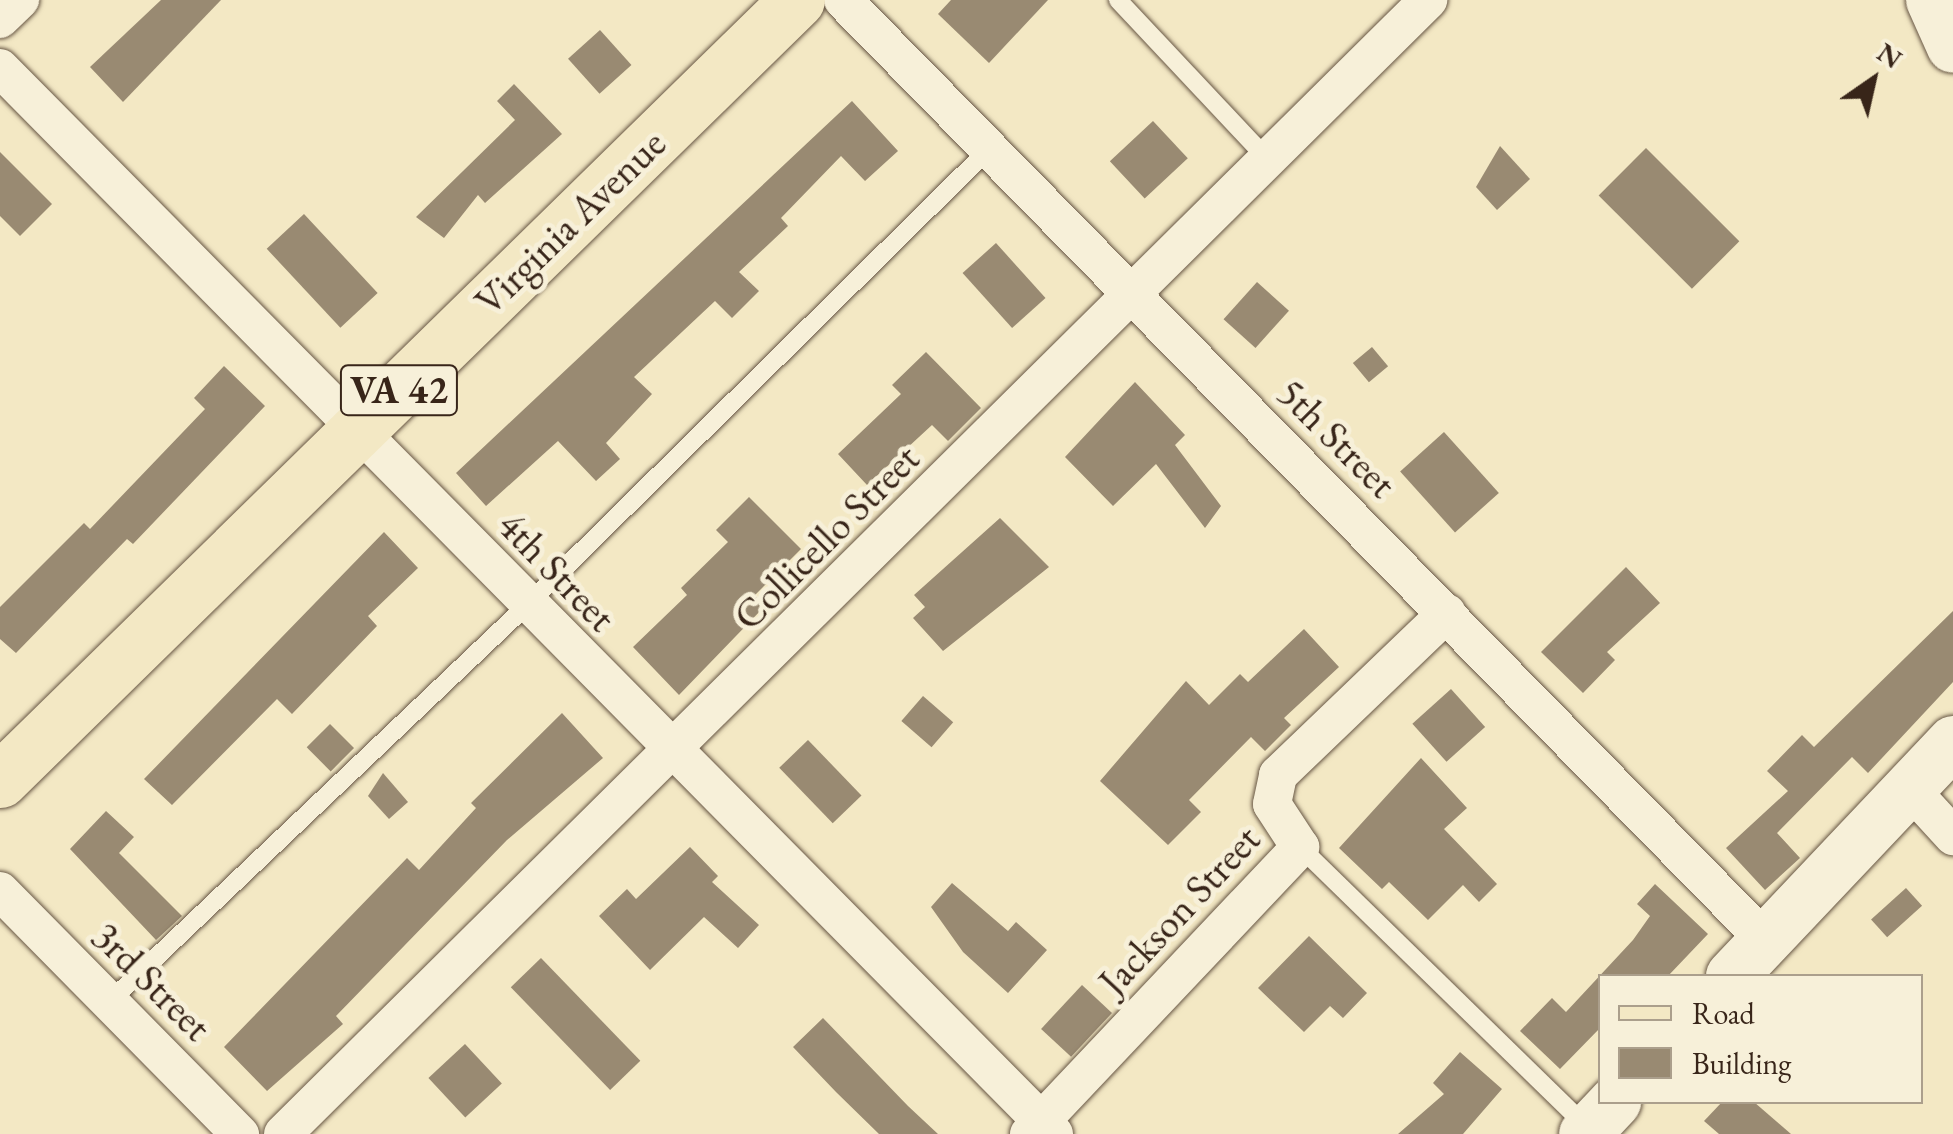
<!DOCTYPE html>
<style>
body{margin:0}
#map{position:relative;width:1953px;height:1134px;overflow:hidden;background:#f3e8c4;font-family:"EB Garamond",serif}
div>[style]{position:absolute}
.building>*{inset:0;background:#998a72;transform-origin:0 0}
.roads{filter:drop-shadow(0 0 2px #675644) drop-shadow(0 0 2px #675644)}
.lane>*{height:18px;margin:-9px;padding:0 9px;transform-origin:9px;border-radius:9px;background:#f7f0d9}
.street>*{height:38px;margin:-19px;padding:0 19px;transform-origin:19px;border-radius:19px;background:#f7f0d9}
.secondary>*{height:52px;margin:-26px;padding:0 26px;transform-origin:26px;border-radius:26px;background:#f7f0d9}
.primary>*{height:55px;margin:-27.5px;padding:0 27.5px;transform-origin:27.5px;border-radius:27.5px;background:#f3e8c4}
span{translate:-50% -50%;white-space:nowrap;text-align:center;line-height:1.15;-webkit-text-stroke:10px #f7f0d9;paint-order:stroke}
.shield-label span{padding:2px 8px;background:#f7f0d9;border:2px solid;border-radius:8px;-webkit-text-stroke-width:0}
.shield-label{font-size:38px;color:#382519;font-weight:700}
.street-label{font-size:40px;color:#382519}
.legend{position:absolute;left:1598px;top:974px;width:325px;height:130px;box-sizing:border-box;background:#f7f0d9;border:2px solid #ab9f8c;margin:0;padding:12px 18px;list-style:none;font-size:30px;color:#382519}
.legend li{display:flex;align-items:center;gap:20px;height:50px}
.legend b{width:50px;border:2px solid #ab9f8c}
.north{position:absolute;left:1823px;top:30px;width:100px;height:100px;-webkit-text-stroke:8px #f7f0d9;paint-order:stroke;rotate:34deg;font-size:28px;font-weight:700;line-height:40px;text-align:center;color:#382519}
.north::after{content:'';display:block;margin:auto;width:35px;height:45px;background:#382519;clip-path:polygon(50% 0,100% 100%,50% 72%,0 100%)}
</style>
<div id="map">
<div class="building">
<i style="clip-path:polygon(161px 0,221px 0,123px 102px,90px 67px)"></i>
<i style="clip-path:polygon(951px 0,1048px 0,989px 63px,938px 14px)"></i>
<i style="left:600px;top:30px;width:47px;height:43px;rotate:48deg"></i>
<i style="clip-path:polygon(514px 84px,562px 134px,485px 203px,478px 195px,444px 238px,416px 217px,515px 120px,497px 101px)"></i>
<i style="clip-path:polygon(852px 101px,898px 151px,865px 181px,841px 156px,781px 218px,788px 226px,739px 272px,759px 291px,732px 318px,715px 301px,634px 377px,652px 394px,606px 443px,620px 459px,596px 481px,558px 441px,486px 506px,456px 473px)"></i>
<i style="left:1153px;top:121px;width:51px;height:59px;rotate:47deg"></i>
<i style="clip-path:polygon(1500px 146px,1530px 179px,1497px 210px,1476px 187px)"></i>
<i style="left:1646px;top:148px;width:132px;height:67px;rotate:45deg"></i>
<i style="clip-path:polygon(0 152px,52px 204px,20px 236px,0 216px)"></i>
<i style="left:304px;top:214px;width:108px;height:51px;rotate:47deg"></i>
<i style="left:996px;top:243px;width:74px;height:45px;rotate:48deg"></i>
<i style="left:1257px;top:282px;width:43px;height:50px;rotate:42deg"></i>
<i style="left:1372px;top:347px;width:25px;height:25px;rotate:50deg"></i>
<i style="clip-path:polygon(926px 352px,981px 408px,948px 441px,932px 425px,867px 485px,838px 454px,901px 394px,892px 385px)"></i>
<i style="clip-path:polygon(224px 366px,265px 406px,133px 544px,127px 539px,16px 653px,0 639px,0 607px,84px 523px,90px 529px,205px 409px,194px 398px)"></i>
<i style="clip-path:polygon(1135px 382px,1185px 435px,1175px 445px,1221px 506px,1205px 528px,1156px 464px,1113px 506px,1065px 457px)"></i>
<i style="left:1444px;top:432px;width:82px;height:59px;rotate:48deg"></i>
<i style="clip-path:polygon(749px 497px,801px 549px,755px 595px,765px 606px,679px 695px,633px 647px,687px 595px,681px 588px,728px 542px,716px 530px)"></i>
<i style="clip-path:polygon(1000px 518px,1049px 567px,943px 651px,913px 618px,925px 607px,914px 595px)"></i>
<i style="clip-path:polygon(384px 532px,418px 568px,368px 616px,377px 626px,292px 714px,277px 699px,172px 805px,144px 779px)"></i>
<i style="clip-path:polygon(1626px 567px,1660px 603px,1607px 652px,1615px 660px,1583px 693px,1541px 652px)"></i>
<i style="clip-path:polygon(1953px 611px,1953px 682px,1868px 773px,1852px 757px,1777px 833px,1800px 858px,1765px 890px,1726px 848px,1788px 791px,1767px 771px,1802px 735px,1814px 747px)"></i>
<i style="clip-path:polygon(1304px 629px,1339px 667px,1284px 718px,1291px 725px,1265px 751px,1251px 737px,1189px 800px,1201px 812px,1168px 845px,1100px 781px,1186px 681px,1209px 705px,1240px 674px,1248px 682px)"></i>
<i style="left:1451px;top:689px;width:51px;height:52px;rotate:48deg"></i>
<i style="left:923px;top:696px;width:40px;height:33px;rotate:41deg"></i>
<i style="clip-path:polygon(562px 713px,603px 758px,507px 840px,336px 1016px,343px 1024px,267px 1091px,224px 1047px,407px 858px,419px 870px,476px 808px,471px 803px)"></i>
<i style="left:330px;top:724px;width:34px;height:33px;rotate:45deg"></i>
<i style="left:808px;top:740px;width:77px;height:40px;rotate:46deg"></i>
<i style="clip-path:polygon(1421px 758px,1467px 808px,1444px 829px,1497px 884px,1479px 902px,1463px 885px,1428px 920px,1389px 882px,1382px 889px,1339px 848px)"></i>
<i style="clip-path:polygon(383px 773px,408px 802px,389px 819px,368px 796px)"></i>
<i style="clip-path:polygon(106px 811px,134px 837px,119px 853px,182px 916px,156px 940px,70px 849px)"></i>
<i style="clip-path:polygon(690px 847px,718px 876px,712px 882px,759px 925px,738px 948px,704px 917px,650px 970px,599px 916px,627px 889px,636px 899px)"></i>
<i style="clip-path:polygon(952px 883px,1008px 931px,1016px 922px,1047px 950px,1008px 993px,963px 952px,931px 907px)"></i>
<i style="clip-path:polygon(1655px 884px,1708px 934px,1668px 976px,1600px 976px,1600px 1028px,1560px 1069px,1520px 1031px,1552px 998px,1566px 1012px,1633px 940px,1650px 916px,1637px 904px)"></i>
<i style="left:1906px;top:888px;width:24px;height:47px;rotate:48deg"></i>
<i style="clip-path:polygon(1309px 936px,1367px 993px,1343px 1018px,1330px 1006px,1304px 1032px,1258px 988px)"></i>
<i style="left:541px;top:958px;width:143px;height:42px;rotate:46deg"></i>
<i style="left:1082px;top:985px;width:41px;height:60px;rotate:43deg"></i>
<i style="clip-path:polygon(823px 1018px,908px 1106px,938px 1134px,879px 1134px,836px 1092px,793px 1047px)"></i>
<i style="left:465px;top:1044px;width:54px;height:50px;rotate:47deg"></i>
<i style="clip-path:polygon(1460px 1052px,1502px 1089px,1463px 1134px,1398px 1134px,1444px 1094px,1433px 1083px)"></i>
<i style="clip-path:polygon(1722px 1102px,1754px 1102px,1791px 1134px,1719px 1134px,1704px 1121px)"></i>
</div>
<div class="roads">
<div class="lane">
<i style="left:1118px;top:0;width:219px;rotate:46.8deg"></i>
<i style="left:1300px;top:847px;width:400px;rotate:44.3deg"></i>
<i style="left:109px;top:1002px;width:576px;rotate:-43.52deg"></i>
<i style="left:527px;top:605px;width:648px;rotate:-44.62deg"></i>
</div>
<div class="street">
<i style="left:843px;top:0;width:1318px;rotate:45.55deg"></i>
<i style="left:0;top:19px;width:28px;rotate:-44deg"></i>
<i style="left:0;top:68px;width:1499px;rotate:45.32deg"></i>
<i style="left:1910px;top:789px;width:64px;rotate:47.5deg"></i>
<i style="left:0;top:891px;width:342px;rotate:45.4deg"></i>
<i style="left:283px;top:1134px;width:1612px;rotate:-44.72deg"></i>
<i style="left:1029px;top:1134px;width:395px;rotate:-46.6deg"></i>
<i style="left:1300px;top:847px;width:51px;rotate:-123.1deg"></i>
<i style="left:1272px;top:804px;width:30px;rotate:-78deg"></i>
<i style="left:1278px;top:775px;width:234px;rotate:-43.8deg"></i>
</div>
<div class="secondary">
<i style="left:1932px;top:0;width:51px;rotate:65.9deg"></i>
<i style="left:1732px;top:976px;width:322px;rotate:-46.6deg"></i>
<i style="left:1585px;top:1134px;width:44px;rotate:-46.8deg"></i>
</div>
<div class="primary">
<i style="left:0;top:780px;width:1115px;rotate:-44.38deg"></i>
</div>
</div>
<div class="shield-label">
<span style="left:399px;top:390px">VA 42</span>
</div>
<div class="street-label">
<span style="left:570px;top:222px;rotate:-44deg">Virginia Avenue</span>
<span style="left:1337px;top:438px;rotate:45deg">5th Street</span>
<span style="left:826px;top:537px;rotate:-45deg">Collicello Street</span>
<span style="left:557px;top:571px;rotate:46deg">4th Street</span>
<span style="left:1179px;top:910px;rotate:-47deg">Jackson Street</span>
<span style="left:152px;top:981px;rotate:45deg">3rd Street</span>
</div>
<ul class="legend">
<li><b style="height:12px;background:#f3e8c4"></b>Road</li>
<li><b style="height:28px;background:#998a72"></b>Building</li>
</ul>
<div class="north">N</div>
</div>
